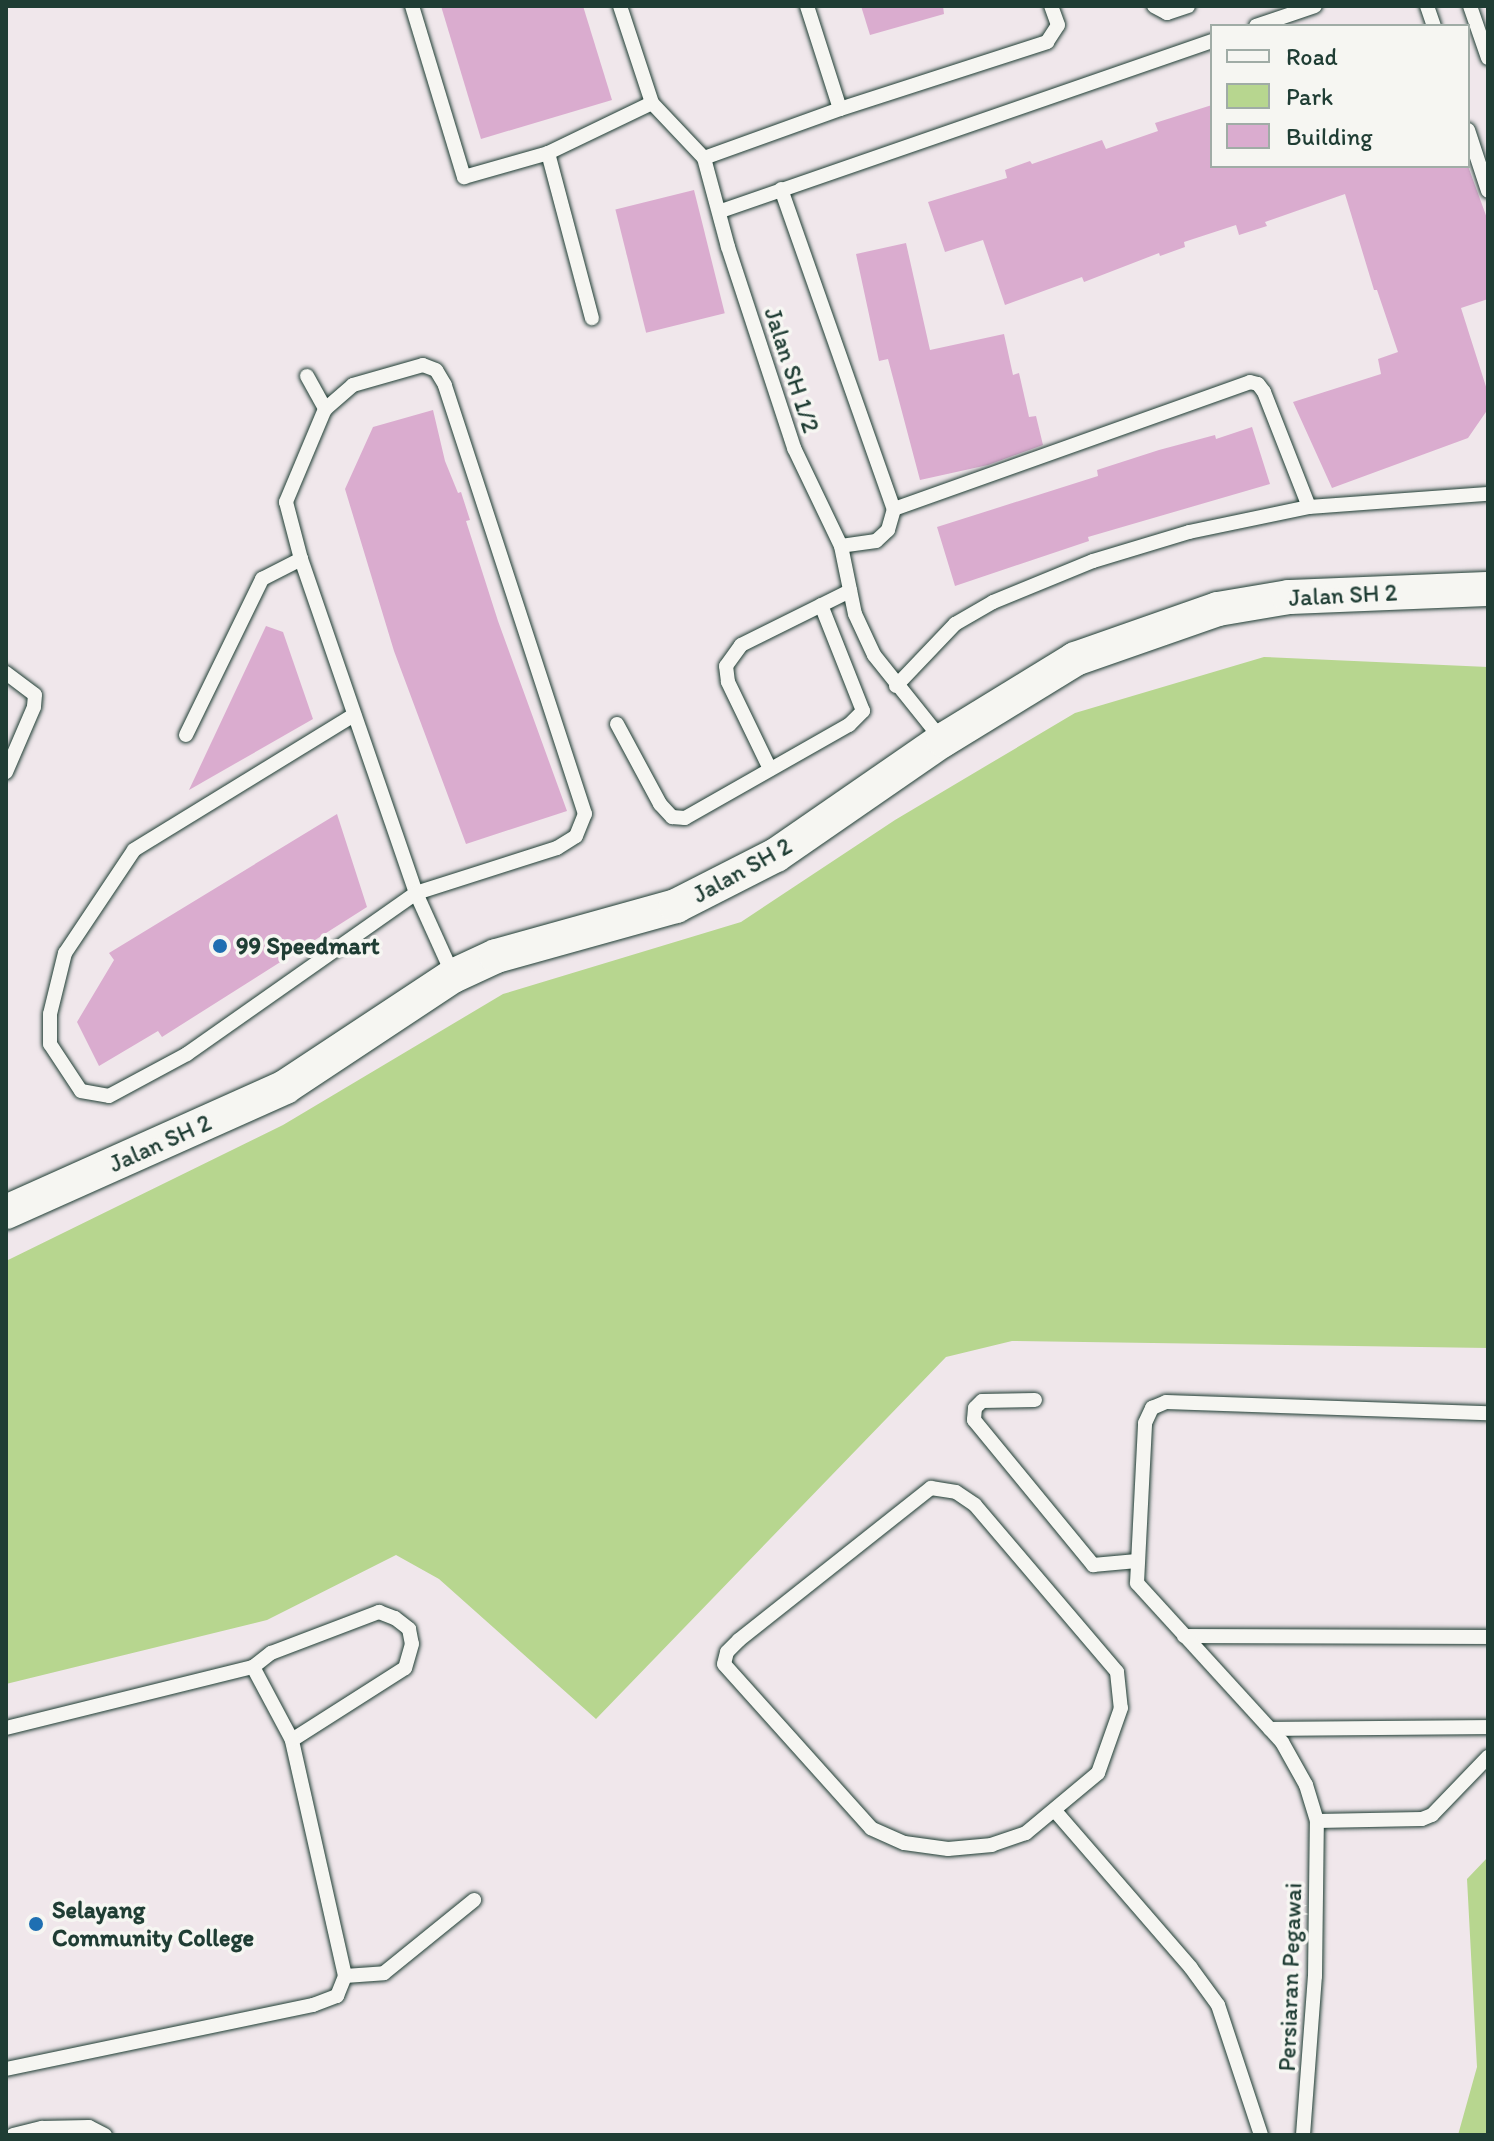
<!DOCTYPE html>
<style>
body{margin:0}
#map{position:relative;width:1494px;height:2141px;overflow:hidden;background:#f0e7eb;font-family:Itim,sans-serif}
div>[style]{position:absolute}
.green>*{inset:0;background:#b7d68f}
.building>*{inset:0;background:#daaccf;transform-origin:0 0}
.roads{filter:drop-shadow(0 0 2px #1f3d34) drop-shadow(0 0 2px #1f3d34)}
.service>*{height:14px;margin:-7px;padding:0 7px;transform-origin:7px;border-radius:7px;background:#f6f6f2}
.tertiary>*{height:34px;margin:-17px;padding:0 17px;transform-origin:17px;border-radius:17px;background:#f6f6f2}
.dots>*{width:22px;height:22px;translate:-50% -50%;box-sizing:border-box;border:4px solid #f6f6f2;border-radius:50%}
span{translate:-50% -50%;white-space:nowrap;text-align:center;line-height:1.15;-webkit-text-stroke:7px #f6f6f2;paint-order:stroke}
.street-label{font-size:24px;color:#1f3d34}
.poi-label{font-size:24px;color:#1f3d34;font-weight:700}
.left{translate:0 -50%;text-align:left}
.frame{position:absolute;inset:0;border:8px solid #1f3d34;pointer-events:none}
.legend{position:absolute;left:1210px;top:24px;width:260px;height:144px;box-sizing:border-box;background:#f6f6f2;border:2px solid #a0aca6;margin:0;padding:10px 14px;list-style:none;font-size:24px;color:#1f3d34}
.legend li{display:flex;align-items:center;gap:16px;height:40px}
.legend b{width:40px;border:2px solid #a0aca6}
</style>
<div id="map">
<div class="green">
<i style="clip-path:polygon(1264px 657px,1488px 667px,1488px 1348px,1012px 1341px,946px 1357px,596px 1719px,439px 1579px,396px 1555px,267px 1620px,6px 1684px,6px 1261px,283px 1125px,503px 994px,741px 922px,895px 820px,1075px 713px)"></i>
<i style="clip-path:polygon(1488px 1857px,1488px 2135px,1458px 2135px,1477px 2067px,1467px 1879px)"></i>
</div>
<div class="building">
<i style="clip-path:polygon(441px 6px,583px 6px,612px 100px,481px 139px)"></i>
<i style="clip-path:polygon(861px 6px,943px 6px,944px 14px,870px 35px)"></i>
<i style="clip-path:polygon(1212px 105px,1212px 166px,1468px 166px,1488px 221px,1488px 299px,1461px 308px,1488px 393px,1488px 409px,1468px 438px,1332px 488px,1293px 402px,1381px 374px,1378px 359px,1398px 352px,1377px 290px,1374px 290px,1345px 194px,1265px 222px,1267px 226px,1239px 235px,1236px 225px,1184px 242px,1185px 247px,1160px 256px,1159px 253px,1084px 282px,1082px 277px,1005px 305px,983px 240px,945px 252px,928px 202px,1007px 178px,1005px 170px,1030px 161px,1032px 164px,1102px 140px,1106px 149px,1158px 131px,1155px 123px)"></i>
<i style="left:694px;top:190px;width:127px;height:81px;rotate:76deg"></i>
<i style="clip-path:polygon(906px 243px,930px 350px,1004px 334px,1013px 375px,1019px 373px,1029px 417px,1036px 416px,1043px 445px,988px 465px,920px 480px,888px 359px,879px 361px,856px 254px)"></i>
<i style="clip-path:polygon(433px 410px,445px 461px,458px 493px,461px 492px,470px 520px,466px 521px,498px 621px,567px 811px,466px 844px,394px 651px,345px 489px,373px 427px)"></i>
<i style="clip-path:polygon(1252px 427px,1270px 484px,1088px 537px,1089px 541px,955px 586px,937px 527px,1098px 476px,1097px 470px,1159px 450px,1215px 435px,1216px 439px)"></i>
<i style="clip-path:polygon(266px 626px,283px 632px,313px 719px,189px 790px)"></i>
<i style="clip-path:polygon(337px 814px,367px 907px,162px 1037px,158px 1031px,99px 1066px,77px 1022px,114px 960px,109px 953px)"></i>
</div>
<div class="roads">
<div class="service">
<i style="left:412px;top:6px;width:179px;rotate:73.1deg"></i>
<i style="left:464px;top:177px;width:87px;rotate:-15.9deg"></i>
<i style="left:548px;top:153px;width:115px;rotate:-25.7deg"></i>
<i style="left:620px;top:6px;width:102px;rotate:71.7deg"></i>
<i style="left:652px;top:103px;width:76px;rotate:46.6deg"></i>
<i style="left:704px;top:158px;width:92px;rotate:74.9deg"></i>
<i style="left:728px;top:247px;width:212px;rotate:71.8deg"></i>
<i style="left:794px;top:448px;width:109px;rotate:64.4deg"></i>
<i style="left:841px;top:546px;width:69px;rotate:78.4deg"></i>
<i style="left:855px;top:614px;width:45px;rotate:65.1deg"></i>
<i style="left:874px;top:655px;width:109px;rotate:51.3deg"></i>
<i style="left:807px;top:6px;width:108px;rotate:72.2deg"></i>
<i style="left:1154px;top:6px;width:15px;rotate:28deg"></i>
<i style="left:1167px;top:13px;width:22px;rotate:-18deg"></i>
<i style="left:1427px;top:6px;width:21px;rotate:71deg"></i>
<i style="left:1470px;top:6px;width:55px;rotate:70.9deg"></i>
<i style="left:1256px;top:26px;width:62px;rotate:-18.7deg"></i>
<i style="left:1468px;top:130px;width:64px;rotate:71.8deg"></i>
<i style="left:548px;top:153px;width:171px;rotate:75.1deg"></i>
<i style="left:704px;top:158px;width:145px;rotate:-19.8deg"></i>
<i style="left:840px;top:109px;width:218px;rotate:-17.9deg"></i>
<i style="left:1047px;top:42px;width:20px;rotate:-57deg"></i>
<i style="left:1058px;top:25px;width:20px;rotate:-110deg"></i>
<i style="left:781px;top:189px;width:339px;rotate:70.6deg"></i>
<i style="left:894px;top:509px;width:22px;rotate:106deg"></i>
<i style="left:888px;top:530px;width:16px;rotate:137deg"></i>
<i style="left:876px;top:541px;width:35px;rotate:172deg"></i>
<i style="left:721px;top:211px;width:520px;rotate:-19.1deg"></i>
<i style="left:307px;top:376px;width:38px;rotate:61deg"></i>
<i style="left:894px;top:509px;width:378px;rotate:-19.6deg"></i>
<i style="left:1250px;top:382px;width:8px;rotate:14deg"></i>
<i style="left:1258px;top:384px;width:10px;rotate:53deg"></i>
<i style="left:1264px;top:392px;width:123px;rotate:68.6deg"></i>
<i style="left:6px;top:673px;width:36px;rotate:37deg"></i>
<i style="left:35px;top:695px;width:12px;rotate:95deg"></i>
<i style="left:34px;top:707px;width:71px;rotate:113.3deg"></i>
<i style="left:896px;top:686px;width:86px;rotate:-46.4deg"></i>
<i style="left:955px;top:624px;width:44px;rotate:-30.1deg"></i>
<i style="left:993px;top:602px;width:108px;rotate:-22.3deg"></i>
<i style="left:1093px;top:561px;width:100px;rotate:-16.8deg"></i>
<i style="left:1189px;top:532px;width:123px;rotate:-11.8deg"></i>
<i style="left:1309px;top:507px;width:179px;rotate:-4.2deg"></i>
<i style="left:354px;top:715px;width:258px;rotate:148.5deg"></i>
<i style="left:134px;top:850px;width:124px;rotate:123.8deg"></i>
<i style="left:65px;top:953px;width:63px;rotate:103.8deg"></i>
<i style="left:50px;top:1014px;width:30px;rotate:90deg"></i>
<i style="left:50px;top:1044px;width:56px;rotate:56.6deg"></i>
<i style="left:81px;top:1091px;width:28px;rotate:10deg"></i>
<i style="left:109px;top:1096px;width:89px;rotate:-28.3deg"></i>
<i style="left:187px;top:1054px;width:280px;rotate:-35.1deg"></i>
<i style="left:416px;top:893px;width:148px;rotate:-17.7deg"></i>
<i style="left:557px;top:848px;width:22px;rotate:-32deg"></i>
<i style="left:576px;top:836px;width:24px;rotate:-68deg"></i>
<i style="left:585px;top:814px;width:451px;rotate:-108.1deg"></i>
<i style="left:445px;top:385px;width:17px;rotate:-121deg"></i>
<i style="left:436px;top:370px;width:14px;rotate:-159deg"></i>
<i style="left:423px;top:365px;width:73px;rotate:164.1deg"></i>
<i style="left:353px;top:385px;width:37px;rotate:139deg"></i>
<i style="left:325px;top:409px;width:101px;rotate:112.8deg"></i>
<i style="left:286px;top:502px;width:59px;rotate:75.3deg"></i>
<i style="left:301px;top:559px;width:353px;rotate:71deg"></i>
<i style="left:416px;top:893px;width:90px;rotate:65.7deg"></i>
<i style="left:617px;top:724px;width:91px;rotate:61.7deg"></i>
<i style="left:660px;top:804px;width:18px;rotate:47deg"></i>
<i style="left:672px;top:817px;width:13px;rotate:4deg"></i>
<i style="left:685px;top:818px;width:189px;rotate:-29.6deg"></i>
<i style="left:849px;top:725px;width:20px;rotate:-45deg"></i>
<i style="left:863px;top:711px;width:114px;rotate:-111.6deg"></i>
<i style="left:186px;top:735px;width:174px;rotate:-64deg"></i>
<i style="left:262px;top:579px;width:44px;rotate:-27.1deg"></i>
<i style="left:770px;top:769px;width:97px;rotate:-115.8deg"></i>
<i style="left:728px;top:682px;width:16px;rotate:-97deg"></i>
<i style="left:726px;top:666px;width:26px;rotate:-54deg"></i>
<i style="left:741px;top:645px;width:122px;rotate:-26.4deg"></i>
<i style="left:1035px;top:1400px;width:53px;rotate:178.9deg"></i>
<i style="left:982px;top:1401px;width:10px;rotate:135deg"></i>
<i style="left:975px;top:1408px;width:12px;rotate:95deg"></i>
<i style="left:974px;top:1420px;width:188px;rotate:50.6deg"></i>
<i style="left:1093px;top:1565px;width:44px;rotate:-5.2deg"></i>
<i style="left:931px;top:1488px;width:25px;rotate:9deg"></i>
<i style="left:956px;top:1492px;width:23px;rotate:34deg"></i>
<i style="left:975px;top:1505px;width:219px;rotate:49.6deg"></i>
<i style="left:1117px;top:1672px;width:36px;rotate:84deg"></i>
<i style="left:1121px;top:1708px;width:69px;rotate:109.5deg"></i>
<i style="left:1098px;top:1773px;width:94px;rotate:140.2deg"></i>
<i style="left:1026px;top:1833px;width:36px;rotate:161deg"></i>
<i style="left:992px;top:1845px;width:44px;rotate:174.8deg"></i>
<i style="left:948px;top:1849px;width:44px;rotate:-172.2deg"></i>
<i style="left:904px;top:1843px;width:36px;rotate:-156deg"></i>
<i style="left:871px;top:1828px;width:220px;rotate:-131.9deg"></i>
<i style="left:724px;top:1664px;width:12px;rotate:-76deg"></i>
<i style="left:727px;top:1652px;width:17px;rotate:-45deg"></i>
<i style="left:739px;top:1640px;width:245px;rotate:-38.4deg"></i>
<i style="left:1184px;top:1636px;width:304px;rotate:0.2deg"></i>
<i style="left:6px;top:1728px;width:254px;rotate:-13.9deg"></i>
<i style="left:253px;top:1667px;width:23px;rotate:-38deg"></i>
<i style="left:271px;top:1653px;width:116px;rotate:-20.8deg"></i>
<i style="left:379px;top:1612px;width:17px;rotate:21deg"></i>
<i style="left:395px;top:1618px;width:18px;rotate:38deg"></i>
<i style="left:409px;top:1629px;width:15px;rotate:79deg"></i>
<i style="left:412px;top:1644px;width:25px;rotate:106deg"></i>
<i style="left:405px;top:1668px;width:134px;rotate:147.5deg"></i>
<i style="left:1270px;top:1729px;width:218px;rotate:-0.5deg"></i>
<i style="left:1056px;top:1812px;width:206px;rotate:49.1deg"></i>
<i style="left:1191px;top:1968px;width:46px;rotate:53.9deg"></i>
<i style="left:1218px;top:2005px;width:137px;rotate:71.7deg"></i>
<i style="left:1317px;top:1821px;width:105px;rotate:-1.1deg"></i>
<i style="left:1422px;top:1819px;width:11px;rotate:-22deg"></i>
<i style="left:1432px;top:1815px;width:81px;rotate:-46deg"></i>
<i style="left:345px;top:1976px;width:39px;rotate:-4deg"></i>
<i style="left:384px;top:1973px;width:116px;rotate:-39deg"></i>
<i style="left:6px;top:2069px;width:314px;rotate:-11.8deg"></i>
<i style="left:313px;top:2005px;width:26px;rotate:-21deg"></i>
<i style="left:337px;top:1996px;width:22px;rotate:-68deg"></i>
<i style="left:345px;top:1976px;width:242px;rotate:-102.7deg"></i>
<i style="left:292px;top:1740px;width:83px;rotate:-118.1deg"></i>
<i style="left:13px;top:2135px;width:30px;rotate:-14deg"></i>
<i style="left:42px;top:2128px;width:47px;rotate:-1.2deg"></i>
<i style="left:89px;top:2127px;width:18px;rotate:27deg"></i>
<i style="left:1303px;top:2135px;width:159px;rotate:-85.7deg"></i>
<i style="left:1315px;top:1976px;width:155px;rotate:-89.3deg"></i>
<i style="left:1317px;top:1821px;width:38px;rotate:-107deg"></i>
<i style="left:1306px;top:1785px;width:49px;rotate:-119.2deg"></i>
<i style="left:1282px;top:1742px;width:215px;rotate:-132.4deg"></i>
<i style="left:1137px;top:1583px;width:160px;rotate:-87.1deg"></i>
<i style="left:1145px;top:1423px;width:17px;rotate:-65deg"></i>
<i style="left:1152px;top:1408px;width:15px;rotate:-23deg"></i>
<i style="left:1166px;top:1402px;width:322px;rotate:2deg"></i>
</div>
<div class="tertiary">
<i style="left:6px;top:1212px;width:306px;rotate:-24.1deg"></i>
<i style="left:285px;top:1087px;width:201px;rotate:-33.5deg"></i>
<i style="left:453px;top:976px;width:47px;rotate:-24.9deg"></i>
<i style="left:496px;top:956px;width:187px;rotate:-15.5deg"></i>
<i style="left:676px;top:906px;width:112px;rotate:-27deg"></i>
<i style="left:776px;top:855px;width:203px;rotate:-34.6deg"></i>
<i style="left:943px;top:740px;width:155px;rotate:-31.5deg"></i>
<i style="left:1075px;top:659px;width:151px;rotate:-19.3deg"></i>
<i style="left:1218px;top:609px;width:72px;rotate:-9.6deg"></i>
<i style="left:1289px;top:597px;width:199px;rotate:-2.3deg"></i>
</div>
</div>
<div class="dots">
<i style="left:220px;top:946px;background:#1f6fb2"></i>
<i style="left:36px;top:1924px;background:#1f6fb2"></i>
</div>
<div class="street-label">
<span style="left:792px;top:370px;rotate:72deg">Jalan SH 1/2</span>
<span style="left:1343px;top:595px;rotate:-3deg">Jalan SH 2</span>
<span style="left:742px;top:870px;rotate:-29deg">Jalan SH 2</span>
<span style="left:160px;top:1143px;rotate:-24deg">Jalan SH 2</span>
<span style="left:1290px;top:1977px;rotate:-88deg">Persiaran Pegawai</span>
</div>
<div class="poi-label">
<span class="left" style="left:236px;top:946px">99 Speedmart</span>
<span class="left" style="left:52px;top:1924px">Selayang<br>Community College</span>
</div>
<div class="frame"></div>
<ul class="legend">
<li><b style="height:10px;background:#f6f6f2"></b>Road</li>
<li><b style="height:22px;background:#b7d68f"></b>Park</li>
<li><b style="height:22px;background:#daaccf"></b>Building</li>
</ul>
</div>
